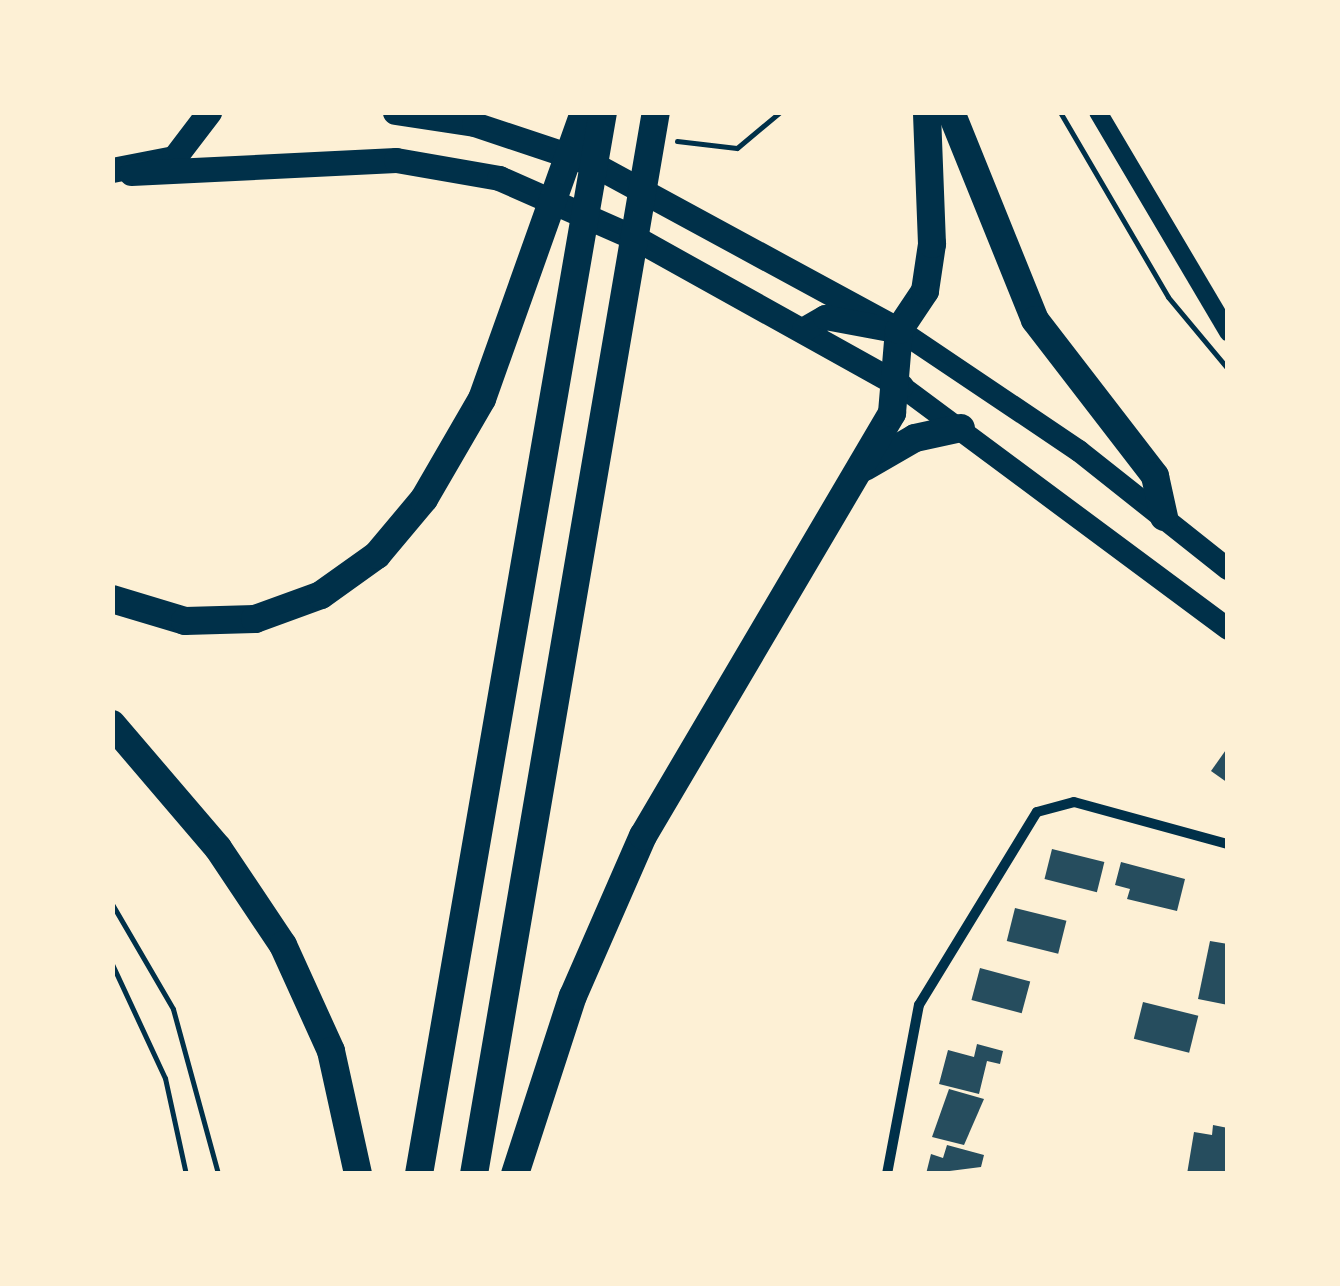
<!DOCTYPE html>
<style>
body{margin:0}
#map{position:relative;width:1340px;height:1286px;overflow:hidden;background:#fdf0d5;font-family:"Sofia Sans Condensed",sans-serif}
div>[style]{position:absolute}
.building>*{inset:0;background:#264d5e;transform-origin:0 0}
.path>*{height:5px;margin:-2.5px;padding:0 2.5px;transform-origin:2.5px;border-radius:2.5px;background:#003049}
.minor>*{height:10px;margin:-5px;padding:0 5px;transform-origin:5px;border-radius:5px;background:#003049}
.tertiary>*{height:18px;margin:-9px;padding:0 9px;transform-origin:9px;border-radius:9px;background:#003049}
.primary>*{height:22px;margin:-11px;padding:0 11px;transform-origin:11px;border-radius:11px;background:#003049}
.trunk>*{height:25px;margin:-12.5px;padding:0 12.5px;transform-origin:12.5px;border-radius:12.5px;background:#003049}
.motorway>*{height:28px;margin:-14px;padding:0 14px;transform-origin:14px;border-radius:14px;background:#003049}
span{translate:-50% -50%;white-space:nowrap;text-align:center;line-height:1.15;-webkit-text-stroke:9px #fdf0d5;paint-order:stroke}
.frame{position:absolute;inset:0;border:115px solid #fdf0d5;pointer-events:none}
</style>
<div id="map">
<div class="building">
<i style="clip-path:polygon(1228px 747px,1228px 783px,1211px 771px)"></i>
<i style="left:1052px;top:849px;width:54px;height:31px;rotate:14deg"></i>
<i style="clip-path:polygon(1121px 862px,1185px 879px,1177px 911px,1127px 899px,1130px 889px,1115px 885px)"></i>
<i style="left:1015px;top:908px;width:53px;height:34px;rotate:14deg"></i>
<i style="clip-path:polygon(1210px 941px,1228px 944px,1228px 1005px,1198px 999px)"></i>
<i style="left:980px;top:968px;width:52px;height:33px;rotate:15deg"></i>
<i style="left:1143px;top:1002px;width:57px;height:38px;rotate:14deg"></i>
<i style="clip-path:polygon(977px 1044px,1003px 1051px,1000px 1064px,987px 1061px,979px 1094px,939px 1084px,948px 1050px,974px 1057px)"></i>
<i style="clip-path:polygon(949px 1089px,984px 1099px,964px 1145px,932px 1137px)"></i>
<i style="clip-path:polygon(1213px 1125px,1228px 1128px,1228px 1174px,1187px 1174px,1194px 1132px,1212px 1135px)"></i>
<i style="clip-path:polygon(947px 1145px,984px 1155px,981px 1167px,926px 1174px,931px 1154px,943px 1158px)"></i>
</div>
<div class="path">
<i style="left:1060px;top:112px;width:214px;rotate:59.7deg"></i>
<i style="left:1168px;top:297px;width:94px;rotate:50.2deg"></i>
<i style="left:677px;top:141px;width:60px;rotate:6.7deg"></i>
<i style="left:737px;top:148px;width:56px;rotate:-39.9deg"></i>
<i style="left:112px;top:904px;width:121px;rotate:59.8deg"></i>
<i style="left:173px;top:1009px;width:171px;rotate:74.7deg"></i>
<i style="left:112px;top:964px;width:126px;rotate:65.1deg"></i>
<i style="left:165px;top:1078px;width:98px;rotate:77.7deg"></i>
</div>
<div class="minor">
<i style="left:887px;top:1174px;width:172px;rotate:-79.3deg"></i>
<i style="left:919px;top:1005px;width:226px;rotate:-58.6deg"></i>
<i style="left:1037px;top:812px;width:38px;rotate:-15deg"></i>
<i style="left:1074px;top:802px;width:160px;rotate:15.3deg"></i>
</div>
<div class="tertiary">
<i style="left:1098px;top:112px;width:256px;rotate:59.4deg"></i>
</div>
<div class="primary">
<i style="left:899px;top:330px;width:217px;rotate:33.9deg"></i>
<i style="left:1079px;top:451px;width:190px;rotate:38.4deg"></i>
<i style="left:901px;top:386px;width:407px;rotate:36.6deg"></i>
</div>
<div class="trunk">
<i style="left:395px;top:112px;width:80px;rotate:8.6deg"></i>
<i style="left:474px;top:124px;width:123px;rotate:18.4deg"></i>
<i style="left:591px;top:163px;width:350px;rotate:28.5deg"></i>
<i style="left:112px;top:170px;width:63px;rotate:-11deg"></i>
<i style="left:174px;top:158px;width:58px;rotate:-52.7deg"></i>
<i style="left:131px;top:173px;width:265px;rotate:-2.8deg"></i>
<i style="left:396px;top:160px;width:105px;rotate:9.9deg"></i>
<i style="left:499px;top:178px;width:151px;rotate:23.8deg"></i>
<i style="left:637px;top:239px;width:302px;rotate:29.1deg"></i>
<i style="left:804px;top:329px;width:24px;rotate:-30deg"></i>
<i style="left:825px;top:317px;width:60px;rotate:10.6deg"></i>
</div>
<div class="motorway">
<i style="left:951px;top:112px;width:224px;rotate:68deg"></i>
<i style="left:1035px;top:320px;width:197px;rotate:52.4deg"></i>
<i style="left:1155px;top:476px;width:42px;rotate:77.6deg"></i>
<i style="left:865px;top:467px;width:58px;rotate:-30.1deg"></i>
<i style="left:915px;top:438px;width:47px;rotate:-12.3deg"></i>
<i style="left:112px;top:599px;width:76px;rotate:16.8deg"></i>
<i style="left:185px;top:621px;width:70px;rotate:-1.6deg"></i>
<i style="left:255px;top:619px;width:70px;rotate:-20deg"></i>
<i style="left:321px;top:595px;width:69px;rotate:-35.5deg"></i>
<i style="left:377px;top:555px;width:73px;rotate:-50deg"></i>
<i style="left:424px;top:499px;width:116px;rotate:-59.9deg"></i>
<i style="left:482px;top:399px;width:305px;rotate:-70.4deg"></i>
<i style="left:112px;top:724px;width:163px;rotate:49.5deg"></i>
<i style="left:218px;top:848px;width:117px;rotate:56.2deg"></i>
<i style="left:283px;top:945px;width:116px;rotate:65.6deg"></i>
<i style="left:331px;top:1051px;width:126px;rotate:77.6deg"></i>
<i style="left:419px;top:1174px;width:1078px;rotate:-80.17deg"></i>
<i style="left:474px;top:1174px;width:1077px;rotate:-80.28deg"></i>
<i style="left:515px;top:1174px;width:187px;rotate:-72deg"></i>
<i style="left:573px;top:996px;width:175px;rotate:-66.4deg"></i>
<i style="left:643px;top:836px;width:491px;rotate:-59.5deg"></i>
<i style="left:892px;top:413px;width:83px;rotate:-85.2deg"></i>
<i style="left:899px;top:330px;width:47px;rotate:-56.3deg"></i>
<i style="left:925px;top:291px;width:48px;rotate:-81.5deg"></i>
<i style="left:932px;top:244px;width:132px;rotate:-92.2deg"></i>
</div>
<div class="frame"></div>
</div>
